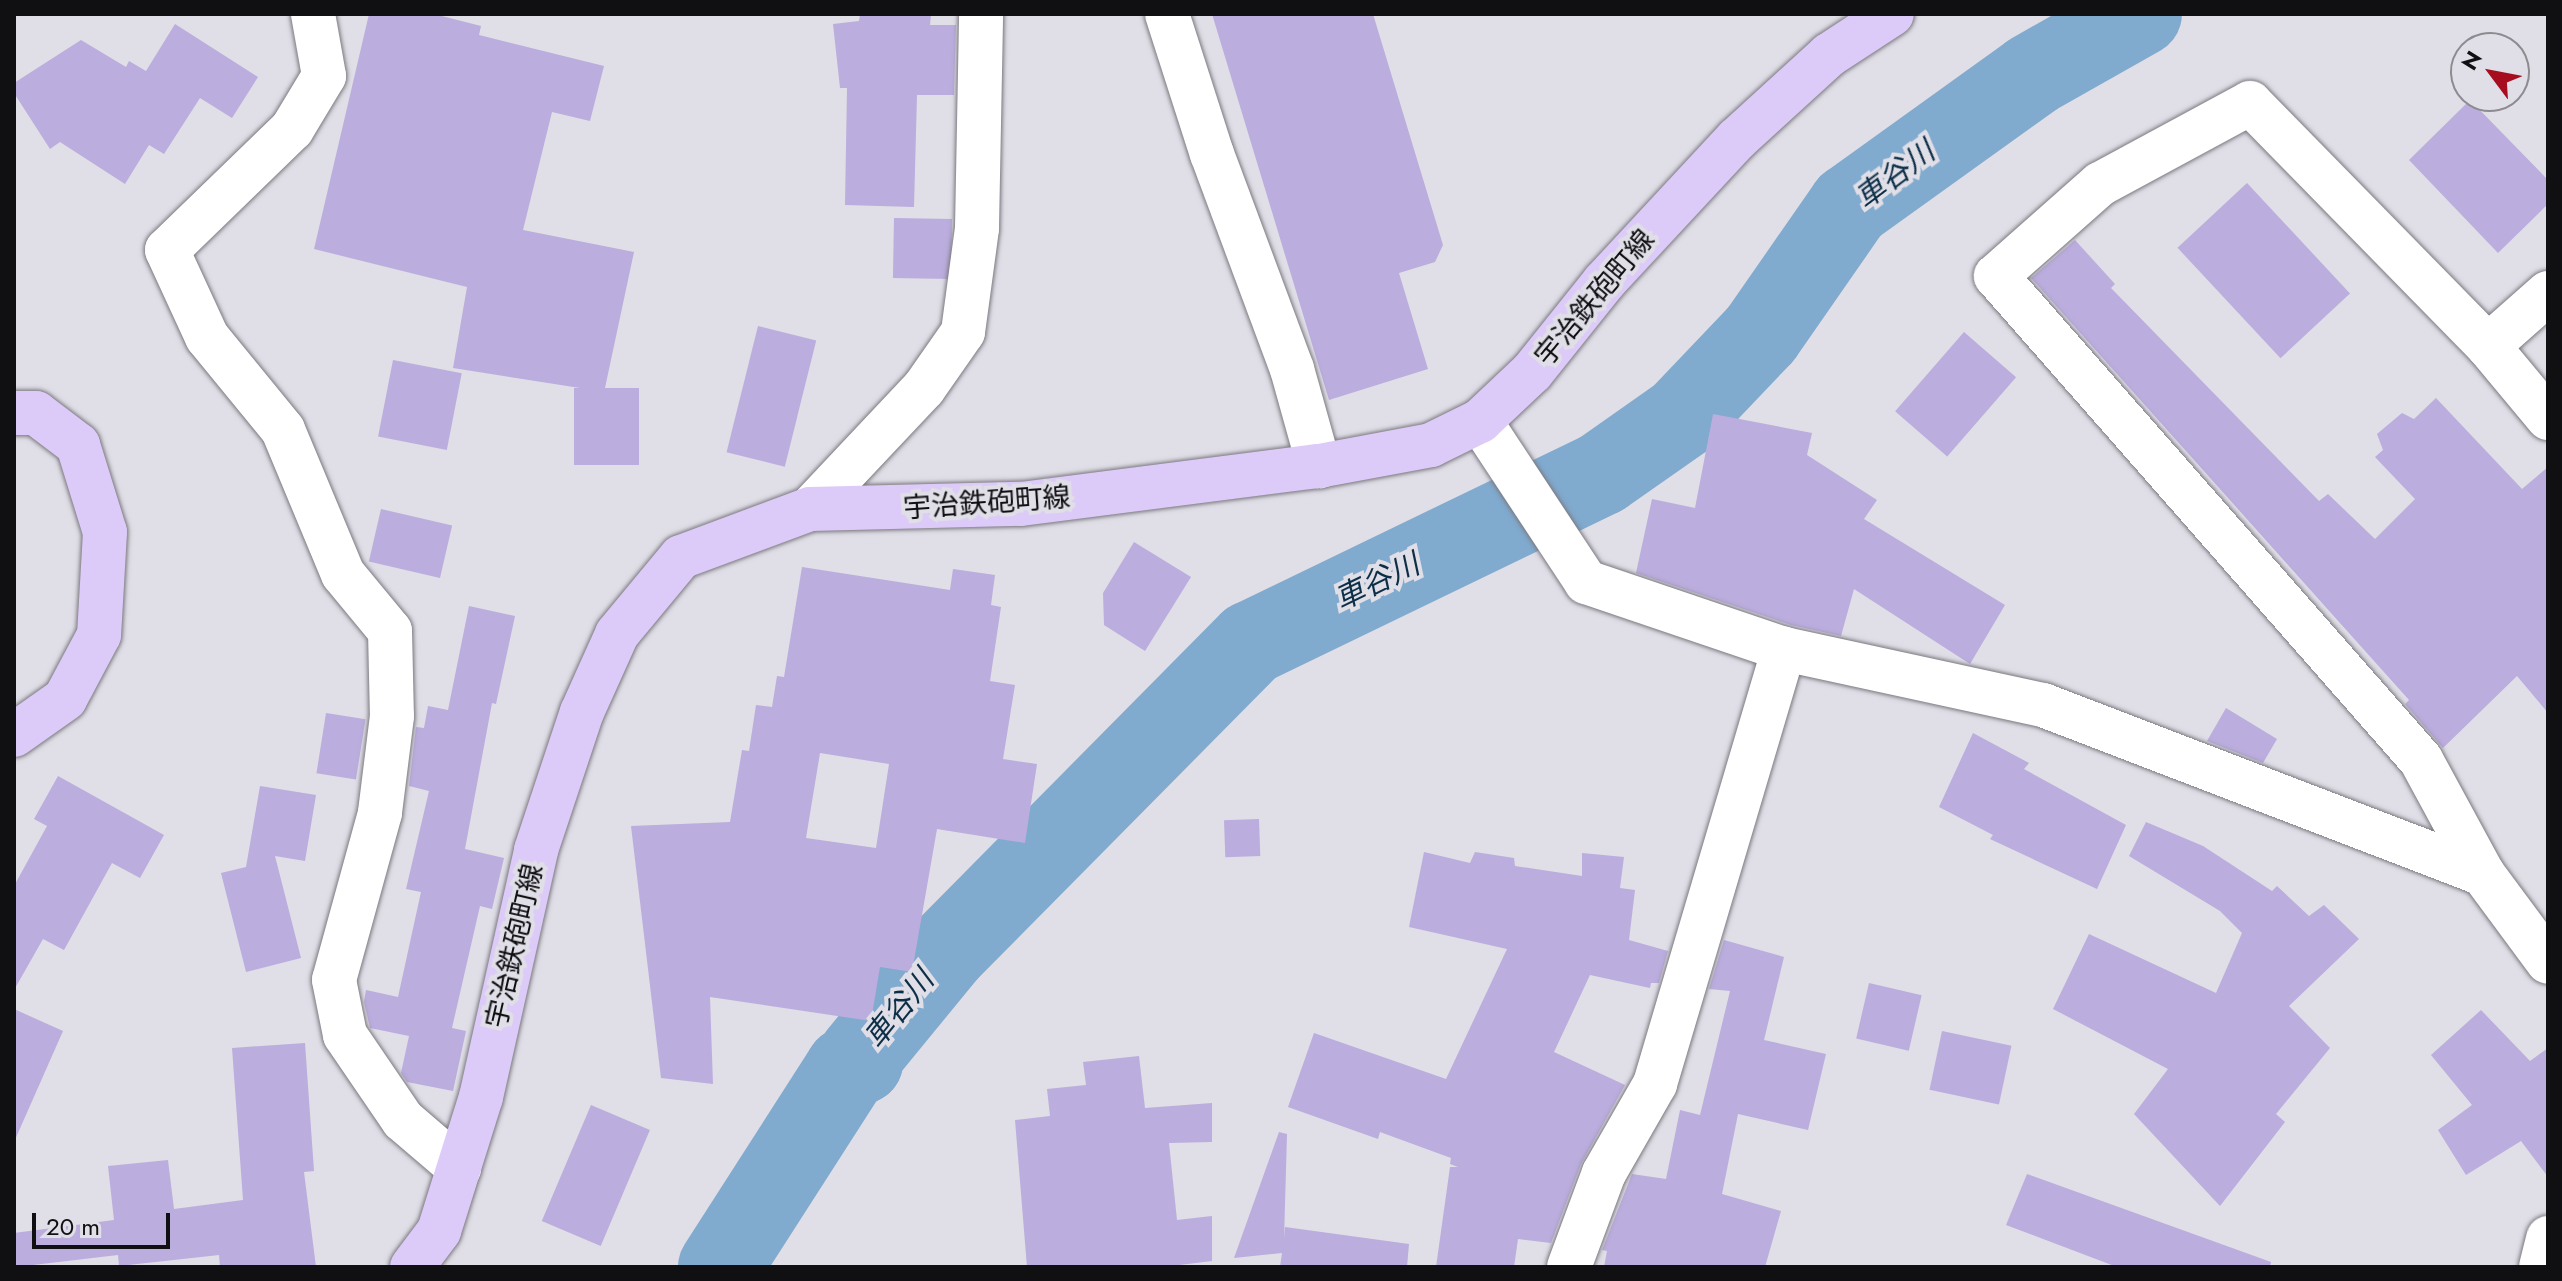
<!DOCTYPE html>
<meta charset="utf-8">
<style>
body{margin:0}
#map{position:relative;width:2562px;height:1281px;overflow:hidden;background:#e0dee6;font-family:Jost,"Noto Sans JP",sans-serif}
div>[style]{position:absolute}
.river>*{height:84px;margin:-42px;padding:0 42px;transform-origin:42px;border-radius:42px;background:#80aace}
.building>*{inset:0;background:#bbaddd;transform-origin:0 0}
.roads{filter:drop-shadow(0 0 2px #7b7980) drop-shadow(0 0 2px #7b7980)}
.minor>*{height:44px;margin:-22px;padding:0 22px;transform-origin:22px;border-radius:22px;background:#fff}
.major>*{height:44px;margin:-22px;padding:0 22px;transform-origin:22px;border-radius:22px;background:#dccbf8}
span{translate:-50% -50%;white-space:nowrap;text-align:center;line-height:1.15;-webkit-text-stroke:8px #e0dee6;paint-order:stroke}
.street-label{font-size:28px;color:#100f12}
.water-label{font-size:30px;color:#0c2e47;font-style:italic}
.frame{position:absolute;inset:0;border:16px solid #100f12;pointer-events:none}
.north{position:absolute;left:2450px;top:32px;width:80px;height:80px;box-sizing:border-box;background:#e0dee6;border:2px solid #8d8b91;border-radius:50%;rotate:302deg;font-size:22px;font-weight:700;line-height:32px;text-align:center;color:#100f12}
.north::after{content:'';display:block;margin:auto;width:28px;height:36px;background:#a60e1f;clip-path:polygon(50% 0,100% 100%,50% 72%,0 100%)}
.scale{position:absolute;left:32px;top:1213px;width:138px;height:36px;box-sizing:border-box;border:4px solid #100f12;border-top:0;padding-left:10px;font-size:24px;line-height:28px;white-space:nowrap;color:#100f12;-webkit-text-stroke:6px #e0dee6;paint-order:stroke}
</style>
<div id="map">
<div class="river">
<i style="left:720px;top:1267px;width:235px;rotate:-57.3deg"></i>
<i style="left:847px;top:1069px;width:16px;rotate:-27deg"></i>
<i style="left:861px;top:1062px;width:6px;rotate:-99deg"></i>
<i style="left:860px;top:1056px;width:134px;rotate:-50.7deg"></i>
<i style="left:945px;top:952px;width:435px;rotate:-45.3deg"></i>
<i style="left:1251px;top:643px;width:389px;rotate:-25.8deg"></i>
<i style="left:1601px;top:474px;width:99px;rotate:-35.1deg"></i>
<i style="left:1682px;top:417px;width:115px;rotate:-46.4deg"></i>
<i style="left:1761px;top:334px;width:156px;rotate:-55.2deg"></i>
<i style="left:1850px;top:206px;width:224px;rotate:-35.7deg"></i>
<i style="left:2032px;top:75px;width:124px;rotate:-29.5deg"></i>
</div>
<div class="building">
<i style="clip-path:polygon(369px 14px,434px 14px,481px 26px,479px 35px,604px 66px,590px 121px,552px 112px,523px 230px,634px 252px,605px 388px,639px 388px,639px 465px,574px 465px,574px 388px,580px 388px,453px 368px,467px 287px,314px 249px)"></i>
<i style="clip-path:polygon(860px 14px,931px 14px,930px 25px,956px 25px,954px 95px,917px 95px,914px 207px,845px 205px,847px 88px,840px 88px,833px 24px,859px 21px)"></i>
<i style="clip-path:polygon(1212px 14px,1373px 14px,1443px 245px,1435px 262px,1399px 273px,1428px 369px,1329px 400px)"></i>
<i style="clip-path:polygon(175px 24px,258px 77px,232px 118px,200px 98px,164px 154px,149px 145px,125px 184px,60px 142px,50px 149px,14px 93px,14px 83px,81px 40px,126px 67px,129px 61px,146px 71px)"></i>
<i style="clip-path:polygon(2470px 100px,2548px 180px,2548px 204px,2498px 253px,2409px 160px)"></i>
<i style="left:2247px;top:183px;width:151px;height:95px;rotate:47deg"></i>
<i style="left:894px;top:218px;width:58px;height:60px;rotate:1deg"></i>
<i style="clip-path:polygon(2075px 240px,2115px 284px,2111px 288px,2319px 501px,2328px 494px,2375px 539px,2415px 499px,2375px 457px,2383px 450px,2377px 434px,2402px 413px,2414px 419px,2436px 398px,2522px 489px,2548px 467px,2548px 713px,2517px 676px,2443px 748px,2405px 704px,2409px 700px,2031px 278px)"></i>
<i style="left:758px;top:326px;width:60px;height:130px;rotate:14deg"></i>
<i style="left:1964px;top:332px;width:69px;height:105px;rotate:41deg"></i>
<i style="left:393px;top:360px;width:70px;height:78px;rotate:11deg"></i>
<i style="clip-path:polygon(1713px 414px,1812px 433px,1807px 455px,1877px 500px,1864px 519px,2005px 605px,1970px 664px,1854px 589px,1841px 636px,1791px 625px,1636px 573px,1652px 499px,1695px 508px)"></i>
<i style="left:381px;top:509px;width:73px;height:54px;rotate:13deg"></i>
<i style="clip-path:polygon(1134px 542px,1191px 577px,1145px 651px,1104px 625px,1103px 593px)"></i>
<i style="clip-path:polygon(evenodd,802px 567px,950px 590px,953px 569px,995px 575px,991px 605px,1001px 607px,990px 681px,1015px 685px,1003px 759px,1037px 764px,1025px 843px,937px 829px,912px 972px,880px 967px,871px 1021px,710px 997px,713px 1084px,661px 1078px,631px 826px,730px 822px,742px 750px,749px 751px,756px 705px,772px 707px,777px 676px,784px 677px,802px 567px,820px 753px,889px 764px,876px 848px,806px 838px,820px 753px)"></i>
<i style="clip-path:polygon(469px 606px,515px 616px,496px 704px,492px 703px,465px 849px,504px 858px,492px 909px,480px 906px,452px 1028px,466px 1031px,453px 1091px,407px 1082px,401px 1073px,409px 1036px,370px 1028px,364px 1002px,366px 990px,398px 997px,421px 892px,406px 889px,429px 791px,409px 786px,416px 727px,424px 728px,428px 706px,448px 710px)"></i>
<i style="clip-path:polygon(2226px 708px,2277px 739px,2263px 763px,2207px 741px)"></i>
<i style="left:326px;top:713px;width:40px;height:61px;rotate:9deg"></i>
<i style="clip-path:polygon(1973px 733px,2029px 763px,2024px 769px,2126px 825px,2097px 889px,1990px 839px,1993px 835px,1939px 807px)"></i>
<i style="clip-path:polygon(58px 776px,164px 835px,140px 878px,112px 863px,64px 950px,43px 939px,14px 990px,14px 886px,47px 826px,34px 819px)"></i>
<i style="clip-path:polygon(260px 786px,316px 795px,305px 861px,275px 856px,301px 958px,246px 972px,221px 873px,246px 867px)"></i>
<i style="left:1259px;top:819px;width:37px;height:35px;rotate:88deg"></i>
<i style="clip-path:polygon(2146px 822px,2203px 846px,2272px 891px,2277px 886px,2309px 916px,2324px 905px,2359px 939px,2289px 1006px,2330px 1048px,2276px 1114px,2285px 1122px,2220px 1206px,2134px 1114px,2168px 1069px,2053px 1009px,2089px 934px,2216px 993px,2242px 933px,2220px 911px,2129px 856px)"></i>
<i style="clip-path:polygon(1424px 852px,1470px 863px,1475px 852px,1514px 858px,1515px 866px,1582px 876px,1582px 853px,1624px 857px,1620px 888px,1635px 890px,1629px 940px,1668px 951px,1659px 983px,1651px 983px,1650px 988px,1590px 975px,1554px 1052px,1625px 1085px,1581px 1164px,1551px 1243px,1518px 1239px,1514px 1267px,1436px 1267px,1450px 1167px,1458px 1167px,1450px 1164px,1451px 1158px,1380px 1132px,1378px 1139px,1288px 1107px,1314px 1033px,1446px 1079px,1507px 949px,1409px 927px)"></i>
<i style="clip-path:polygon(1724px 940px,1784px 957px,1764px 1040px,1826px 1054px,1808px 1130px,1738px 1114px,1722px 1194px,1781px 1211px,1765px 1267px,1604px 1267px,1607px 1251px,1602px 1250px,1632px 1174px,1666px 1179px,1680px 1110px,1700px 1115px,1730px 991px,1709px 989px)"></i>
<i style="left:1869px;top:983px;width:54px;height:57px;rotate:13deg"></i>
<i style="clip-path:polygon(14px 1009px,63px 1031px,14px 1142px)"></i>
<i style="clip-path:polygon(2481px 1010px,2530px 1061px,2548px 1048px,2548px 1177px,2521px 1141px,2466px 1175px,2438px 1130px,2472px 1105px,2431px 1055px)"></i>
<i style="left:1942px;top:1031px;width:71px;height:60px;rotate:12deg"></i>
<i style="clip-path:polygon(305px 1043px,314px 1171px,304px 1172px,316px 1267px,220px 1267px,219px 1255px,119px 1266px,118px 1255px,16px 1267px,14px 1233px,114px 1220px,108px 1166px,168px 1160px,174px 1209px,243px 1200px,232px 1048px)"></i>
<i style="clip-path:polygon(1139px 1056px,1145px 1108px,1212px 1103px,1212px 1142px,1169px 1143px,1177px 1220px,1212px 1216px,1212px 1261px,1163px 1267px,1027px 1267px,1015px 1120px,1050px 1116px,1047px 1089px,1086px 1085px,1083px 1062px)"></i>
<i style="left:591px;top:1105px;width:64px;height:126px;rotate:23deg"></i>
<i style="clip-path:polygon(1279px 1132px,1287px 1134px,1284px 1239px,1285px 1227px,1409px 1244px,1407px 1267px,1280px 1267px,1282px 1253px,1234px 1258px)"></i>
<i style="clip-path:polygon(2027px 1174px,2271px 1262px,2270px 1267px,2117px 1267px,2006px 1225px)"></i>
</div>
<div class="roads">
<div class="minor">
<i style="left:313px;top:14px;width:63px;rotate:79.9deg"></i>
<i style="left:324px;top:76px;width:62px;rotate:121.1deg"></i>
<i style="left:292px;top:129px;width:174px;rotate:135.9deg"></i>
<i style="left:167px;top:250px;width:96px;rotate:65.3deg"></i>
<i style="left:207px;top:337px;width:120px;rotate:50.7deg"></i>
<i style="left:283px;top:430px;width:156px;rotate:67.4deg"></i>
<i style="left:343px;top:574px;width:74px;rotate:50.5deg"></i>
<i style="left:390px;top:631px;width:85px;rotate:88.7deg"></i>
<i style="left:392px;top:716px;width:98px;rotate:97.1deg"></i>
<i style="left:380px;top:813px;width:173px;rotate:105.4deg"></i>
<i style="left:334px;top:980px;width:56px;rotate:78.7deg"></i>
<i style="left:345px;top:1035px;width:103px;rotate:55.7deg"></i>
<i style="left:403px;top:1120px;width:74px;rotate:40.6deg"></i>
<i style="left:1167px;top:14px;width:147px;rotate:72.2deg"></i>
<i style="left:1212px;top:154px;width:229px;rotate:69.6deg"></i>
<i style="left:1292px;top:369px;width:101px;rotate:74.4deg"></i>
<i style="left:2488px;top:346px;width:80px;rotate:-41.5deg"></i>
<i style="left:2548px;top:418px;width:94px;rotate:-129.8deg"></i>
<i style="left:2488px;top:346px;width:340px;rotate:-134.4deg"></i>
<i style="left:2250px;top:103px;width:170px;rotate:151.6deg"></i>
<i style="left:2100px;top:184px;width:139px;rotate:138.5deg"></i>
<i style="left:1996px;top:276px;width:644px;rotate:48.71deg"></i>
<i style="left:2421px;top:760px;width:130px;rotate:61.5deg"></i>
<i style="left:2483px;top:874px;width:109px;rotate:53.5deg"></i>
<i style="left:1480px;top:421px;width:193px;rotate:56.6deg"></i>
<i style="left:1586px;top:582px;width:209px;rotate:18.7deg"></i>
<i style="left:1784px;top:649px;width:265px;rotate:12.2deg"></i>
<i style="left:2043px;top:705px;width:471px;rotate:21deg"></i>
<i style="left:810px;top:509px;width:166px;rotate:-46.7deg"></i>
<i style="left:924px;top:388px;width:68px;rotate:-55.1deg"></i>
<i style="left:963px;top:332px;width:105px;rotate:-82.3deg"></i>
<i style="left:977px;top:228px;width:214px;rotate:-88.9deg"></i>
<i style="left:1569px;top:1267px;width:100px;rotate:-69.6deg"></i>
<i style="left:1604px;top:1173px;width:103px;rotate:-60.2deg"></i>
<i style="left:1655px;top:1084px;width:454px;rotate:-73.5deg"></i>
<i style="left:2541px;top:1267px;width:30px;rotate:-76deg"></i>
</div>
<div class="major">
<i style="left:14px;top:413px;width:22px"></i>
<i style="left:36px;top:413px;width:53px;rotate:37.3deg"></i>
<i style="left:78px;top:445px;width:91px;rotate:72.8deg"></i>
<i style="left:105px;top:532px;width:103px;rotate:93.3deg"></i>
<i style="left:99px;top:635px;width:72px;rotate:118deg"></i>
<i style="left:65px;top:699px;width:62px;rotate:144.8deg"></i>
<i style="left:412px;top:1267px;width:45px;rotate:-53.1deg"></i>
<i style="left:439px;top:1231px;width:140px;rotate:-72.6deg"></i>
<i style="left:481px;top:1097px;width:253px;rotate:-77.4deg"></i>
<i style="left:536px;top:850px;width:145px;rotate:-71.6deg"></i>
<i style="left:582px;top:712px;width:85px;rotate:-65.8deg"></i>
<i style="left:617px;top:634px;width:100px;rotate:-50.3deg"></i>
<i style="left:681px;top:557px;width:138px;rotate:-20.4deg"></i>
<i style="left:810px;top:509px;width:211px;rotate:-1.4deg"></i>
<i style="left:1021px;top:504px;width:300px;rotate:-7.3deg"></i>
<i style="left:1319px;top:466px;width:114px;rotate:-10.6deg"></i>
<i style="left:1431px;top:445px;width:55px;rotate:-26.1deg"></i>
<i style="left:1480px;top:421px;width:71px;rotate:-43.3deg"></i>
<i style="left:1532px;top:372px;width:115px;rotate:-51.3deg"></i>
<i style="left:1604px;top:282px;width:195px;rotate:-47.1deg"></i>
<i style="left:1737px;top:139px;width:125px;rotate:-42.4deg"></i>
<i style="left:1829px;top:55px;width:75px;rotate:-33.1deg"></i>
</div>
</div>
<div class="street-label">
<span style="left:1595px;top:298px;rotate:-50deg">宇治鉄砲町線</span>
<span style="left:987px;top:503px;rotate:-4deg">宇治鉄砲町線</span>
<span style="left:515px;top:946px;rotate:-77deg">宇治鉄砲町線</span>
</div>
<div class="water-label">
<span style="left:1895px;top:175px;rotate:-37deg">車谷川</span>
<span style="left:1377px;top:582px;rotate:-26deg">車谷川</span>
<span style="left:899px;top:1009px;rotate:-51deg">車谷川</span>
</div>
<div class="frame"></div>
<div class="north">N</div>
<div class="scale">20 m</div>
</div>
